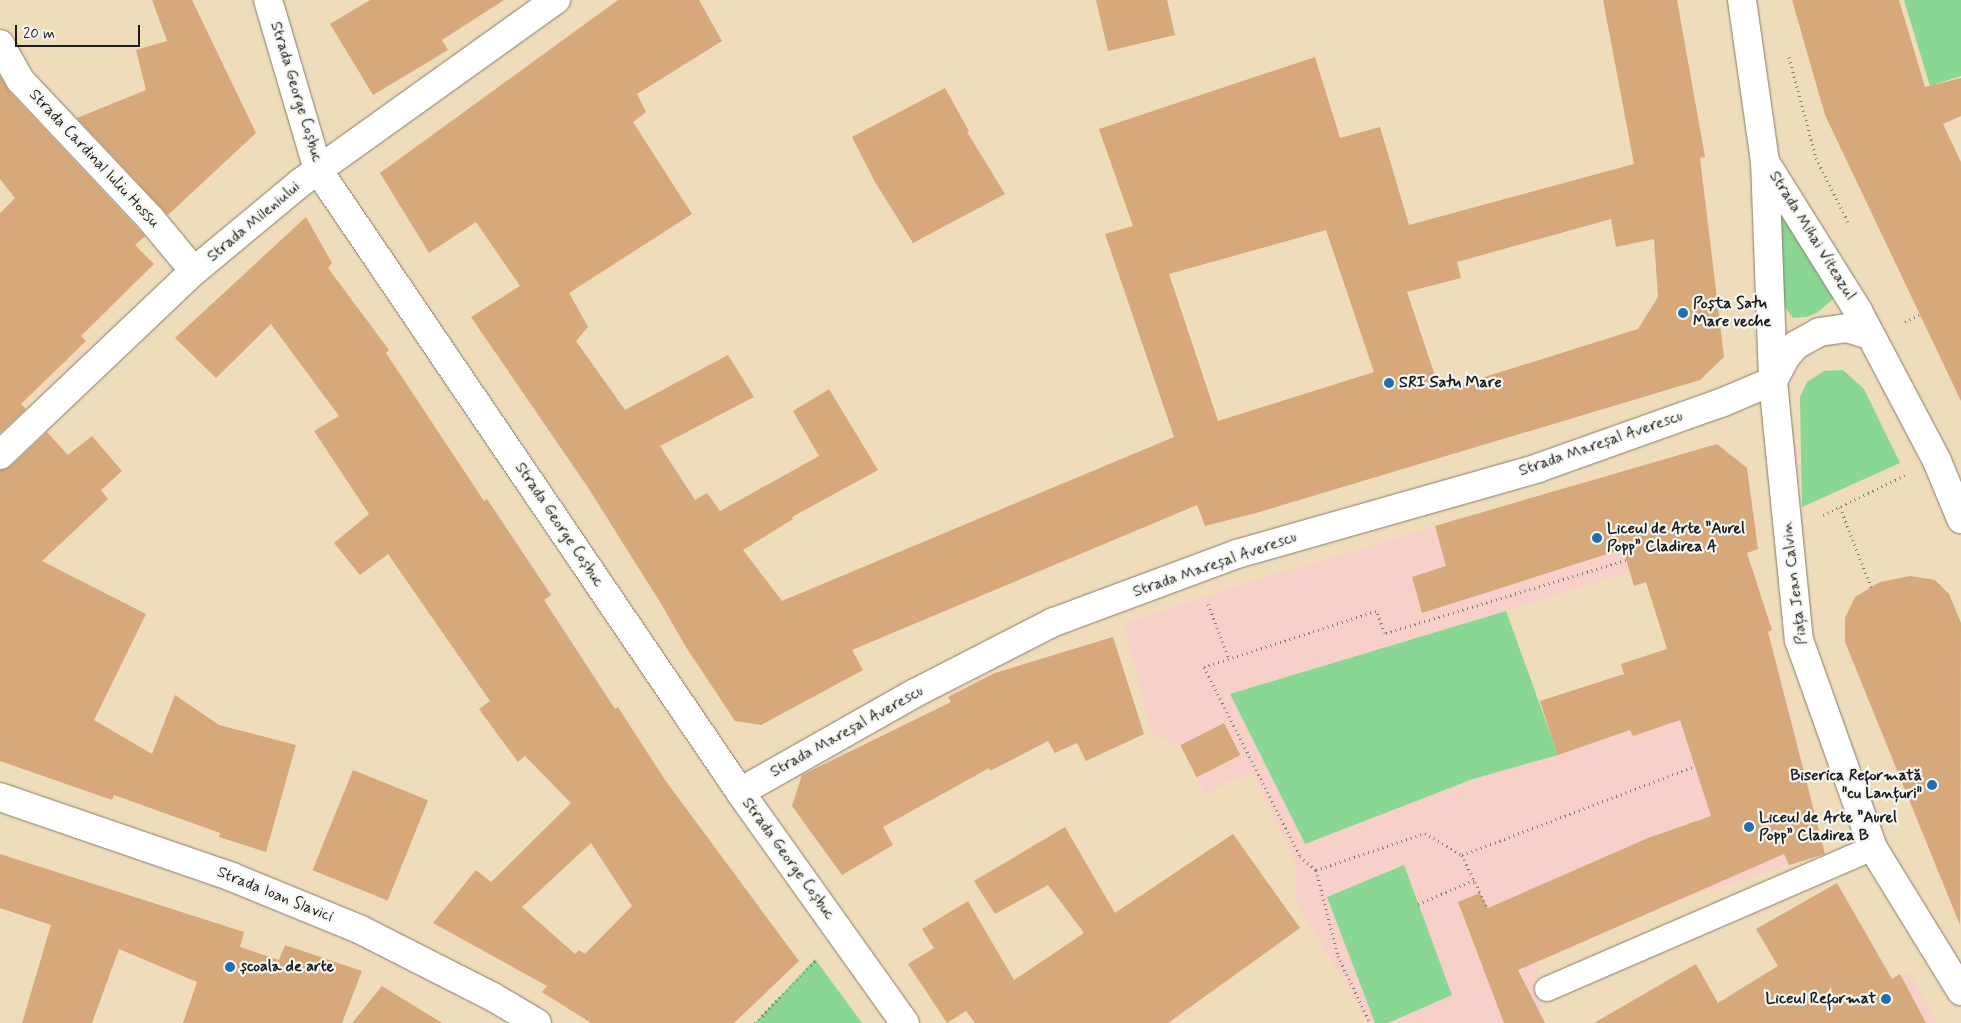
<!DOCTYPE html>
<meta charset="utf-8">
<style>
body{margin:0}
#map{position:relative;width:1961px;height:1023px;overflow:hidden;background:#efdcba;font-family:Mynerve,sans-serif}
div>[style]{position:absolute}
.built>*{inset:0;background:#f7d1c9}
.green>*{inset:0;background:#8ad693}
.building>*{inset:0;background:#d7a87a;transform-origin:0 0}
.path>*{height:3px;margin-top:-1.5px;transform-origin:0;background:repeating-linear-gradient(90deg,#867c6b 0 1px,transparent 0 5px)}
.roads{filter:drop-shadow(0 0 1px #867c6b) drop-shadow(0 0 1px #867c6b)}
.service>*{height:24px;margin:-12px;padding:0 12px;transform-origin:12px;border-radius:12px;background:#fff}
.minor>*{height:28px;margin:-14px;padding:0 14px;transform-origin:14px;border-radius:14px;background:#fff}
.tertiary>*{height:28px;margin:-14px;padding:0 14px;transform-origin:14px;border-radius:14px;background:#fff}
.dots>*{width:14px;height:14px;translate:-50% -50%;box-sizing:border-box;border:2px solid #f6f6f2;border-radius:50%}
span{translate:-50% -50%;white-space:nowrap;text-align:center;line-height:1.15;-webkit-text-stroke:4.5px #f6f6f2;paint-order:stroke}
.street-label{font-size:16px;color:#1c1c1c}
.poi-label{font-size:16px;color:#1c1c1c;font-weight:700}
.left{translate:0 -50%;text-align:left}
.right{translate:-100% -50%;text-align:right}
.scale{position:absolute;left:15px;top:25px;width:125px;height:22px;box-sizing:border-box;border:2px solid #1c1c1c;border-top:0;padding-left:6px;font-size:15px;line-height:18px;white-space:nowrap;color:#1c1c1c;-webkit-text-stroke:4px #f6f6f2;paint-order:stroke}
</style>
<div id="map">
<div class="built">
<i style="clip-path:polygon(1717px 444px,1747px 468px,1758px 549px,1634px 586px,1629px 572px,1506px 611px,1230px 694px,1473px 779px,1558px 755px,1549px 729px,1776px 657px,1825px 854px,1676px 901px,1537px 962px,1542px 1017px,1545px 1023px,1369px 1023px,1296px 902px,1295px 861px,1252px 773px,1230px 781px,1205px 794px,1181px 747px,1151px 732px,1124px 623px,1249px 582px)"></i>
<i style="clip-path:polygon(1909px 971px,1937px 1023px,1828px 1023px)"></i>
</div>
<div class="green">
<i style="clip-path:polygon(1904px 0,1961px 0,1961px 76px,1930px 86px)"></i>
<i style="clip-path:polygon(1779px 211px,1789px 211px,1835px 288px,1833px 299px,1818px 312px,1807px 317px,1793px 318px,1785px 307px,1773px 223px)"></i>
<i style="clip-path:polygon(1843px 370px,1864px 389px,1900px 463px,1802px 507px,1800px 397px,1807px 382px,1824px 371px)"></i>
<i style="clip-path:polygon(1506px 611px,1558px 755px,1473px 779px,1305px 844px,1230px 694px)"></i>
<i style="clip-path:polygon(1404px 865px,1452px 995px,1388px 1023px,1375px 1023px,1327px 897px)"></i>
<i style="clip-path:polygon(815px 959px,862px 1023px,755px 1023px)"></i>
</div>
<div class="building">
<i style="clip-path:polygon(152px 0,192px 0,256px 133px,168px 215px,77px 118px,146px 90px,136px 50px,167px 41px)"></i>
<i style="clip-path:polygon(370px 0,504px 0,442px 40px,448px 50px,373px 95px,330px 24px)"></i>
<i style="clip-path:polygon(evenodd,618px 0,699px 0,722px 41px,637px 94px,646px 112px,633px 122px,692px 214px,569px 293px,588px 327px,576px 341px,625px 410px,728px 355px,754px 397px,660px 446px,695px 500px,707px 493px,720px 511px,819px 456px,793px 411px,829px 389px,878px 470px,792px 517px,793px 519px,743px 550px,782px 601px,1174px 437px,1105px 234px,1133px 226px,1099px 129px,1315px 57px,1340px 138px,1380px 127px,1409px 225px,1634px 164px,1603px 0,1677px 0,1705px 157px,1700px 158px,1724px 357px,1700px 380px,1256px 513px,1205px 526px,1197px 505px,852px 650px,863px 670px,761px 725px,735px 721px,686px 647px,660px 602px,587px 486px,471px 317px,520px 286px,476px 222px,429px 253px,380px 173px,618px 0,1611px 219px,1616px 247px,1654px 239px,1658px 297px,1638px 329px,1440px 391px,1407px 292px,1461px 278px,1457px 262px,1611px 219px,618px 0,1326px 230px,1374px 372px,1218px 421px,1169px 274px,1326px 230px)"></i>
<i style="clip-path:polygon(1096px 0,1167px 0,1175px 35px,1108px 51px)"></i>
<i style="clip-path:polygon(1792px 0,1899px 0,1925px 87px,1961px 78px,1961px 116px,1943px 124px,1961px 162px,1961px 401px,1825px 115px)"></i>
<i style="clip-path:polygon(0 76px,9px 91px,145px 236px,135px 245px,154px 264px,81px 336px,86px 341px,21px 404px,26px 409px,0 433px,0 213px,15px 198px,0 179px)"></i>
<i style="clip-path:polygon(945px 88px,969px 131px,967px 132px,1005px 194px,913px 243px,875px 182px,852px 137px)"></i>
<i style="clip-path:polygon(evenodd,306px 217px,332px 263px,328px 268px,389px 350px,386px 353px,484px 501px,487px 499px,551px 595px,544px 600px,615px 709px,618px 707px,665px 780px,799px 961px,734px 1023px,591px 1023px,542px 992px,547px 986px,433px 923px,476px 870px,491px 882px,571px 803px,525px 756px,518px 762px,479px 709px,490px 701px,388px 554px,360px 575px,334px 543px,369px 514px,314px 431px,339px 416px,271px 324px,216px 378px,175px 338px,306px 217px,591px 843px,632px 906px,585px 954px,579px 950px,575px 954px,522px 907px,591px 843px)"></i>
<i style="clip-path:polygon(47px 432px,68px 455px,92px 436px,122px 471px,101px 490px,108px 499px,42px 561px,146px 614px,94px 720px,152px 754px,175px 695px,219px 725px,296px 745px,266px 852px,219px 837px,220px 833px,114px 795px,112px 800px,0 761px,0 470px,11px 466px)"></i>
<i style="clip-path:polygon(1717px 444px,1747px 468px,1758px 549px,1747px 553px,1772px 630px,1768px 632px,1825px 854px,1789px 865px,1784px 854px,1518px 970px,1545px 1023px,1504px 1023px,1458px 902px,1480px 893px,1488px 908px,1648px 838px,1711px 816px,1680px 720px,1633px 736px,1630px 730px,1558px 755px,1549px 729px,1540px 701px,1624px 674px,1621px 664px,1667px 649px,1646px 582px,1634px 586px,1623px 549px,1422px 613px,1412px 577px,1446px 566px,1435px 526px)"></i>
<i style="clip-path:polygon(1910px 576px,1935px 580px,1949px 594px,1961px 623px,1960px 925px,1845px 642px,1845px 618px,1855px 597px,1880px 582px)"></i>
<i style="clip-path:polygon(1113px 637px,1144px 734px,1086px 761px,1077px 743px,1055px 753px,1048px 741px,990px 771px,989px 768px,883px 827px,893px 845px,842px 875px,792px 806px,802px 775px,951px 702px,948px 697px,995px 673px)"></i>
<i style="left:1224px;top:723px;width:36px;height:49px;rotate:63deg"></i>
<i style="left:353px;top:770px;width:81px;height:108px;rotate:22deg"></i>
<i style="clip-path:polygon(1065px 827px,1115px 913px,1233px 834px,1300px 928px,1168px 1023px,975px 1023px,966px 1011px,947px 1023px,908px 964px,934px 948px,922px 929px,968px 901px,1014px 980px,1084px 933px,1048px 885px,995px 914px,974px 881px)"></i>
<i style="clip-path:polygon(0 854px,244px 932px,240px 947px,279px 960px,285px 945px,362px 971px,342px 1023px,183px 1023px,197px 982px,119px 949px,92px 1023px,22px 1023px,51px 925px,0 908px)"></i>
<i style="clip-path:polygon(1837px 883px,1892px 979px,1900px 974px,1926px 1023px,1594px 1023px,1696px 964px,1718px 1003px,1778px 966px,1756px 929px)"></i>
<i style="clip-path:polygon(382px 986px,442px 1023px,352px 1023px)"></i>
</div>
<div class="path">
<i style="left:1789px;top:57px;width:105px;rotate:75deg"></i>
<i style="left:1816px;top:158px;width:74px;rotate:63.4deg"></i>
<i style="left:1905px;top:322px;width:17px;rotate:-28deg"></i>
<i style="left:1840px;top:507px;width:86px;rotate:68.8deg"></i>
<i style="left:1823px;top:515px;width:91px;rotate:-26deg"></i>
<i style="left:1626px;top:560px;width:252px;rotate:163.1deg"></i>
<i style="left:1385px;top:633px;width:24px;rotate:-112deg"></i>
<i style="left:1376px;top:611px;width:181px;rotate:162deg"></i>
<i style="left:1204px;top:667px;width:212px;rotate:63.1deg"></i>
<i style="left:1300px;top:856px;width:21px;rotate:41deg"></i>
<i style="left:1316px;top:870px;width:115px;rotate:-18.7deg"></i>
<i style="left:1425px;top:833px;width:43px;rotate:30.7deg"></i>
<i style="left:1462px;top:855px;width:249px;rotate:-20.9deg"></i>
<i style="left:1208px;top:604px;width:59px;rotate:69.1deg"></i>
<i style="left:1462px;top:855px;width:59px;rotate:64.7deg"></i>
<i style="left:1316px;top:870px;width:89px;rotate:75.7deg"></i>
<i style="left:1338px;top:956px;width:74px;rotate:64.5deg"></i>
<i style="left:1418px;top:904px;width:61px;rotate:-23.2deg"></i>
<i style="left:755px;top:1023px;width:88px;rotate:-45.9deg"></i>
</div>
<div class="roads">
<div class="service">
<i style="left:1547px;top:989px;width:355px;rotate:-23.4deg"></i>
</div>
<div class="minor">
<i style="left:268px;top:0;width:177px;rotate:73.6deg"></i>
<i style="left:318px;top:170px;width:752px;rotate:55.84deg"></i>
<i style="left:740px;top:792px;width:284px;rotate:54.5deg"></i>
<i style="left:0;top:44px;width:41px;rotate:60.9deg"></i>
<i style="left:20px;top:80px;width:190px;rotate:46.7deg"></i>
<i style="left:150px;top:218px;width:69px;rotate:50.3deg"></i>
<i style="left:0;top:455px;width:267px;rotate:-43.5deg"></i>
<i style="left:194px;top:271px;width:138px;rotate:-39.7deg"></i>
<i style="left:300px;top:183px;width:315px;rotate:-35.6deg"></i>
<i style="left:740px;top:792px;width:201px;rotate:-29.5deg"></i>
<i style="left:915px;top:693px;width:156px;rotate:-27.1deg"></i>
<i style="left:1054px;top:622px;width:195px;rotate:-20.4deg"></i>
<i style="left:1237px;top:554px;width:313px;rotate:-15.9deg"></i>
<i style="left:1538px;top:468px;width:194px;rotate:-19.6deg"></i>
<i style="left:1721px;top:403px;width:56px;rotate:-22.9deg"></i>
<i style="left:0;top:797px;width:245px;rotate:19deg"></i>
<i style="left:232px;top:877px;width:139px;rotate:22.3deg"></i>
<i style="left:361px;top:930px;width:148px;rotate:26.9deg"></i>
<i style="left:493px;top:997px;width:51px;rotate:30.6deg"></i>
</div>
<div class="tertiary">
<i style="left:1742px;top:0;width:163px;rotate:81.9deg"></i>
<i style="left:1765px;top:161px;width:220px;rotate:87.9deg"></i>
<i style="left:1773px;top:381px;width:260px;rotate:84.3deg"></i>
<i style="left:1799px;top:640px;width:221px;rotate:70.4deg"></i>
<i style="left:1873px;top:848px;width:168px;rotate:58.4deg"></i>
<i style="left:1765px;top:162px;width:176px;rotate:58deg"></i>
<i style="left:1858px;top:311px;width:170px;rotate:62.2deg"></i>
<i style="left:1937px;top:461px;width:63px;rotate:67.5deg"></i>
<i style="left:1773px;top:381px;width:26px;rotate:-62deg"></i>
<i style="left:1785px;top:358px;width:17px;rotate:-50deg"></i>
<i style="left:1796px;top:345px;width:26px;rotate:-29deg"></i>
<i style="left:1819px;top:332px;width:28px;rotate:-8deg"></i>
<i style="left:1847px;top:328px;width:24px;rotate:17deg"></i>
</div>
</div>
<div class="dots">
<i style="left:1683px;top:313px;background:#1f6fb2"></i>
<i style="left:1389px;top:383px;background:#1f6fb2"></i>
<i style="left:1597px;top:538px;background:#1f6fb2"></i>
<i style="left:1932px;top:785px;background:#1f6fb2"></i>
<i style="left:1749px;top:827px;background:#1f6fb2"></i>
<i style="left:230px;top:967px;background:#1f6fb2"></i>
<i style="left:1886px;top:999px;background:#1f6fb2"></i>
</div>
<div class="street-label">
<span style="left:296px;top:92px;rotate:73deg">Strada George Coșbuc</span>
<span style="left:94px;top:159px;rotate:47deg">Strada Cardinal Iuliu Hossu</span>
<span style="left:254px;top:222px;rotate:-40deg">Strada Mileniului</span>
<span style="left:1812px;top:236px;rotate:58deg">Strada Mihai Viteazul</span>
<span style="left:1601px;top:444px;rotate:-19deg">Strada Mareșal Averescu</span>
<span style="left:559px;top:525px;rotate:56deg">Strada George Coșbuc</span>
<span style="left:1215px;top:565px;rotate:-19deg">Strada Mareșal Averescu</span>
<span style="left:1795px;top:583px;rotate:-97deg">Piața Jean Calvin</span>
<span style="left:847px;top:732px;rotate:-29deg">Strada Mareșal Averescu</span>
<span style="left:788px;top:859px;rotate:54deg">Strada George Coșbuc</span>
<span style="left:275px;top:895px;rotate:22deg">Strada Ioan Slavici</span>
</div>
<div class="poi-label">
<span class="left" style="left:1693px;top:313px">Poșta Satu<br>Mare veche</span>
<span class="left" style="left:1399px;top:383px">SRI Satu Mare</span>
<span class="left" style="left:1607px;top:538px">Liceul de Arte ”Aurel<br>Popp” Cladirea A</span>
<span class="right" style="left:1922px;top:785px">Biserica Reformată<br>"cu Lanțuri"</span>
<span class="left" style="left:1759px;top:827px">Liceul de Arte ”Aurel<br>Popp” Cladirea B</span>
<span class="left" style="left:240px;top:967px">școala de arte</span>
<span class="right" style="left:1876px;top:999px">Liceul Reformat</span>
</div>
<div class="scale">20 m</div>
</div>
